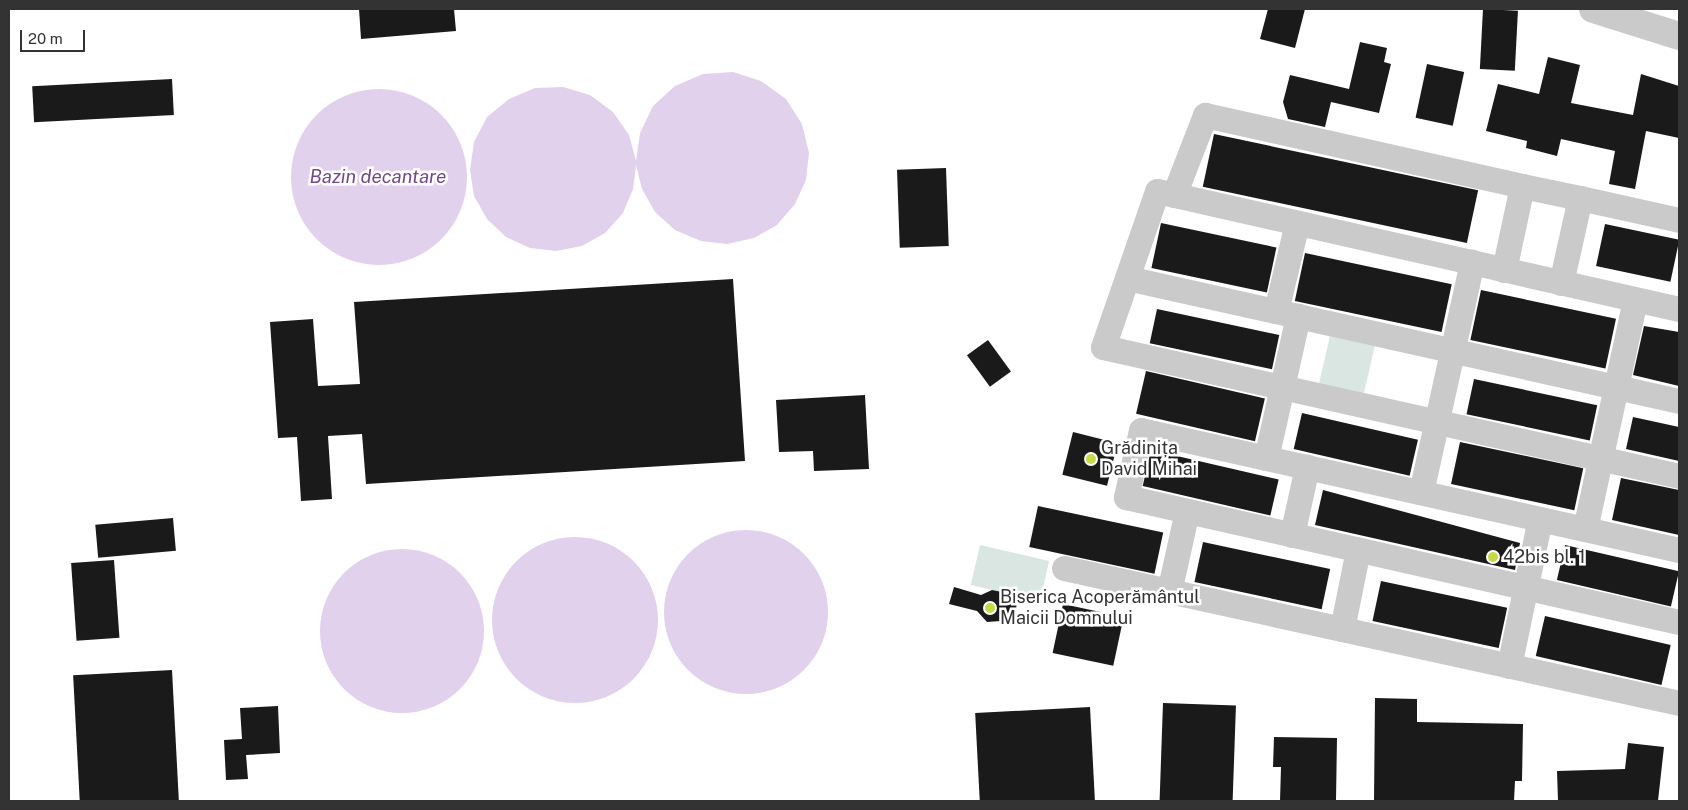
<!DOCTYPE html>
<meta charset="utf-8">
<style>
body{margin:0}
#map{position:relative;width:1688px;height:810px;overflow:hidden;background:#fff;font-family:"Public Sans",sans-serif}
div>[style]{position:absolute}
.green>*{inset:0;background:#d9e6e2;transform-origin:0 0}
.water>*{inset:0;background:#e1d1ec}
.round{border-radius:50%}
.building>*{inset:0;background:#1a1a1a;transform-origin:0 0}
.minor>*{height:25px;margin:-12.5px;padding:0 12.5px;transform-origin:12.5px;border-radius:12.5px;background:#cacaca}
.tertiary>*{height:28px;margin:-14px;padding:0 14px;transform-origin:14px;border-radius:14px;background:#cacaca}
.dots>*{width:14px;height:14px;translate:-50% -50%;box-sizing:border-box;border:2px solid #fff;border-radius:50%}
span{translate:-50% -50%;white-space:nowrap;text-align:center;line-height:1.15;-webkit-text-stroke:5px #fff;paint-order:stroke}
.poi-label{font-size:18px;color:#333}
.left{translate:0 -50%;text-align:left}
.water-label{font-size:19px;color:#724690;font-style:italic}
.frame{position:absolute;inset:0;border:10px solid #333;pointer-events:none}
.scale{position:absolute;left:20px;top:30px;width:65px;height:22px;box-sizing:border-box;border:2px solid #333;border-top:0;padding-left:6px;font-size:15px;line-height:18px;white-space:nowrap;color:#333;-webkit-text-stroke:4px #fff;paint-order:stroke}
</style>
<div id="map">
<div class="green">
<i style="left:1330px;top:336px;width:46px;height:49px;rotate:13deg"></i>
<i style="left:980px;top:545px;width:71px;height:41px;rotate:13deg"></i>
</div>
<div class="water">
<i style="clip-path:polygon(733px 72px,761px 81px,786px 99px,802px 124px,809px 153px,806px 180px,795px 204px,777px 225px,754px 238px,727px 244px,701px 241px,675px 230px,655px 212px,642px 189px,636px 165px,633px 189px,623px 213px,605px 233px,582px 246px,556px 251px,530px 248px,506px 237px,487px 219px,474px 196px,470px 170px,474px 142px,487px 117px,509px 99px,535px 88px,563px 87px,590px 95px,613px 112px,629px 135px,636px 161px,640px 133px,653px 106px,675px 86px,703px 74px)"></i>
<i class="round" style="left:291px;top:89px;width:176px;height:176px"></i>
<i class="round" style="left:664px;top:530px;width:164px;height:164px"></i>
<i class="round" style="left:492px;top:537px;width:166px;height:166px"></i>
<i class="round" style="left:320px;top:549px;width:164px;height:164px"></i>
</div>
<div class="building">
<i style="clip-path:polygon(359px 9px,454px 9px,456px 31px,361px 39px)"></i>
<i style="clip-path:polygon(1268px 9px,1305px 9px,1295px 48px,1260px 39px)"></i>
<i style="left:1483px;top:9px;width:35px;height:60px;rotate:3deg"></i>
<i style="clip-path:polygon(1360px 42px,1387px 48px,1384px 62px,1391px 64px,1379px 113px,1331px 102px,1325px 127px,1288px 119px,1283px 102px,1290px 75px,1349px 89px)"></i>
<i style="clip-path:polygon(1548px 57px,1580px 65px,1571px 103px,1633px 115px,1641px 74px,1679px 86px,1679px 138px,1646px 131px,1635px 189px,1609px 184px,1615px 151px,1561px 139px,1557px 156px,1526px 148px,1527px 141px,1486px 131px,1498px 84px,1539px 94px)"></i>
<i style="left:1427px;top:64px;width:38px;height:55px;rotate:12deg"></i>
<i style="left:172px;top:79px;width:36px;height:140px;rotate:87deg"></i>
<i style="left:1214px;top:134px;width:270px;height:54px;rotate:12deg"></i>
<i style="left:946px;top:168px;width:78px;height:49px;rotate:88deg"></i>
<i style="left:1161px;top:223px;width:118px;height:46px;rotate:12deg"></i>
<i style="left:1605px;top:224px;width:76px;height:43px;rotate:12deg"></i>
<i style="left:1305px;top:253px;width:150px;height:49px;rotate:12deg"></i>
<i style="clip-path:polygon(733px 279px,745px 461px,366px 484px,362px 434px,328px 436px,332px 499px,301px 501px,297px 437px,278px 438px,270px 322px,313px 319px,318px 386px,360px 384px,354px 302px)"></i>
<i style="left:1481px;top:290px;width:138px;height:51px;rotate:12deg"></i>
<i style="left:1157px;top:309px;width:125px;height:35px;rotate:12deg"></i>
<i style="clip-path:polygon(1644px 326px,1679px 332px,1679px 386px,1633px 375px)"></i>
<i style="left:988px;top:340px;width:39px;height:26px;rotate:54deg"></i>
<i style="left:1146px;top:371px;width:122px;height:44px;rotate:13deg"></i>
<i style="left:1474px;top:379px;width:126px;height:36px;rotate:12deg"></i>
<i style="clip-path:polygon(865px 395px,869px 469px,814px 471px,813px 451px,779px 452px,776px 400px)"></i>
<i style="left:1302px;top:413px;width:119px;height:37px;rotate:13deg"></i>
<i style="clip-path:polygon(1633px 417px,1679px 427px,1679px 461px,1626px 449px)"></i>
<i style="left:1073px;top:432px;width:46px;height:44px;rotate:14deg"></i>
<i style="left:1460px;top:442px;width:126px;height:43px;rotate:12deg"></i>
<i style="left:1151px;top:450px;width:131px;height:37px;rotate:13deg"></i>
<i style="clip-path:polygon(1621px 478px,1679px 490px,1679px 535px,1612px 520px)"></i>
<i style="clip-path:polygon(1323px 490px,1520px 543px,1515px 570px,1315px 525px)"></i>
<i style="left:1038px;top:506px;width:128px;height:42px;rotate:12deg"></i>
<i style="left:173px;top:518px;width:33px;height:78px;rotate:85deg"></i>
<i style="left:1203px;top:542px;width:130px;height:41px;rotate:12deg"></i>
<i style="left:1565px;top:545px;width:117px;height:36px;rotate:13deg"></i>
<i style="left:114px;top:560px;width:78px;height:43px;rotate:86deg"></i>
<i style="left:1381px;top:581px;width:129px;height:41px;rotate:12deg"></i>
<i style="clip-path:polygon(954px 587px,981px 595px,992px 590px,1002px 592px,1008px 600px,1017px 603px,1014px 620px,987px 622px,977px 611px,949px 604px)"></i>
<i style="left:1063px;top:604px;width:62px;height:50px;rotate:12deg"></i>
<i style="left:1545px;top:616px;width:129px;height:41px;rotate:13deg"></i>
<i style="left:172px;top:670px;width:131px;height:99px;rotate:87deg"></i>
<i style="clip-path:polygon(1375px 698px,1417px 699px,1417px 722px,1523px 724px,1522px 781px,1515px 781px,1514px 801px,1374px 801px)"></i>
<i style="left:1163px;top:703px;width:73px;height:98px;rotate:2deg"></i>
<i style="clip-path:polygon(278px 706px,280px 753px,246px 755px,248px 779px,226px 780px,224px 740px,242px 739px,240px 708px)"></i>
<i style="left:1090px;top:707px;width:94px;height:115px;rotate:87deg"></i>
<i style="clip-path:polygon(1274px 737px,1337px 738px,1336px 801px,1280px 801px,1281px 767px,1273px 767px)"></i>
<i style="clip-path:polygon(1628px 743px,1664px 747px,1658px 801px,1558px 801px,1557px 771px,1625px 769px)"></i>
</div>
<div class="minor">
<i style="left:1522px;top:186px;width:59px;rotate:11.7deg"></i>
<i style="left:1174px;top:195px;width:86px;rotate:-68.8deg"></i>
<i style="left:1205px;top:115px;width:325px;rotate:12.6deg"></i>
<i style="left:1522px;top:186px;width:86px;rotate:102.1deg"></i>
<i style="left:1127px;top:278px;width:566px;rotate:12.56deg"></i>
<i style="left:1561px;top:283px;width:87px;rotate:-77.4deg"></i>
<i style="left:1580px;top:198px;width:101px;rotate:12.5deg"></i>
<i style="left:1679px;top:309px;width:535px;rotate:-167.26deg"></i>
<i style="left:1157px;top:191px;width:165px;rotate:109.1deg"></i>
<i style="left:1103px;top:347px;width:590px;rotate:12.62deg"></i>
<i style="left:1276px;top:311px;width:90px;rotate:-76.6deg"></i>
<i style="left:1266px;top:458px;width:146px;rotate:-77.3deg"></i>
<i style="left:1421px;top:492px;width:236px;rotate:-77.5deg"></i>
<i style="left:1585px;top:529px;width:234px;rotate:-77.7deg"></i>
<i style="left:1292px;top:535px;width:70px;rotate:-77.6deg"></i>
<i style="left:1679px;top:550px;width:551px;rotate:-167.43deg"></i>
<i style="left:1141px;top:430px;width:69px;rotate:102.6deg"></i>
<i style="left:1126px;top:497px;width:567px;rotate:12.74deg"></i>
<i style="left:1064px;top:568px;width:630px;rotate:12.38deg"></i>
<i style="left:1169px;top:592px;width:83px;rotate:-77.5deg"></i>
<i style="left:1342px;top:629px;width:81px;rotate:-78.6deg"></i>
<i style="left:1509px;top:666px;width:150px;rotate:-78.1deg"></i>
</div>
<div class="tertiary">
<i style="left:1593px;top:9px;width:90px;rotate:17.4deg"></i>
</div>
<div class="dots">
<i style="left:1091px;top:459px;background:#c6d946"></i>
<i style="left:1493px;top:557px;background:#c6d946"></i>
<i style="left:990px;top:608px;background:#c6d946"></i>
</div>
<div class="poi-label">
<span class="left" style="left:1101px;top:459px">Grădinița<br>David Mihai</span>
<span class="left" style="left:1503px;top:557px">42bis bl. 1</span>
<span class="left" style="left:1000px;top:608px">Biserica Acoperământul<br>Maicii Domnului</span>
</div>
<div class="water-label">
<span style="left:378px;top:177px">Bazin decantare</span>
</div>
<div class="frame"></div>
<div class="scale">20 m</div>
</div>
